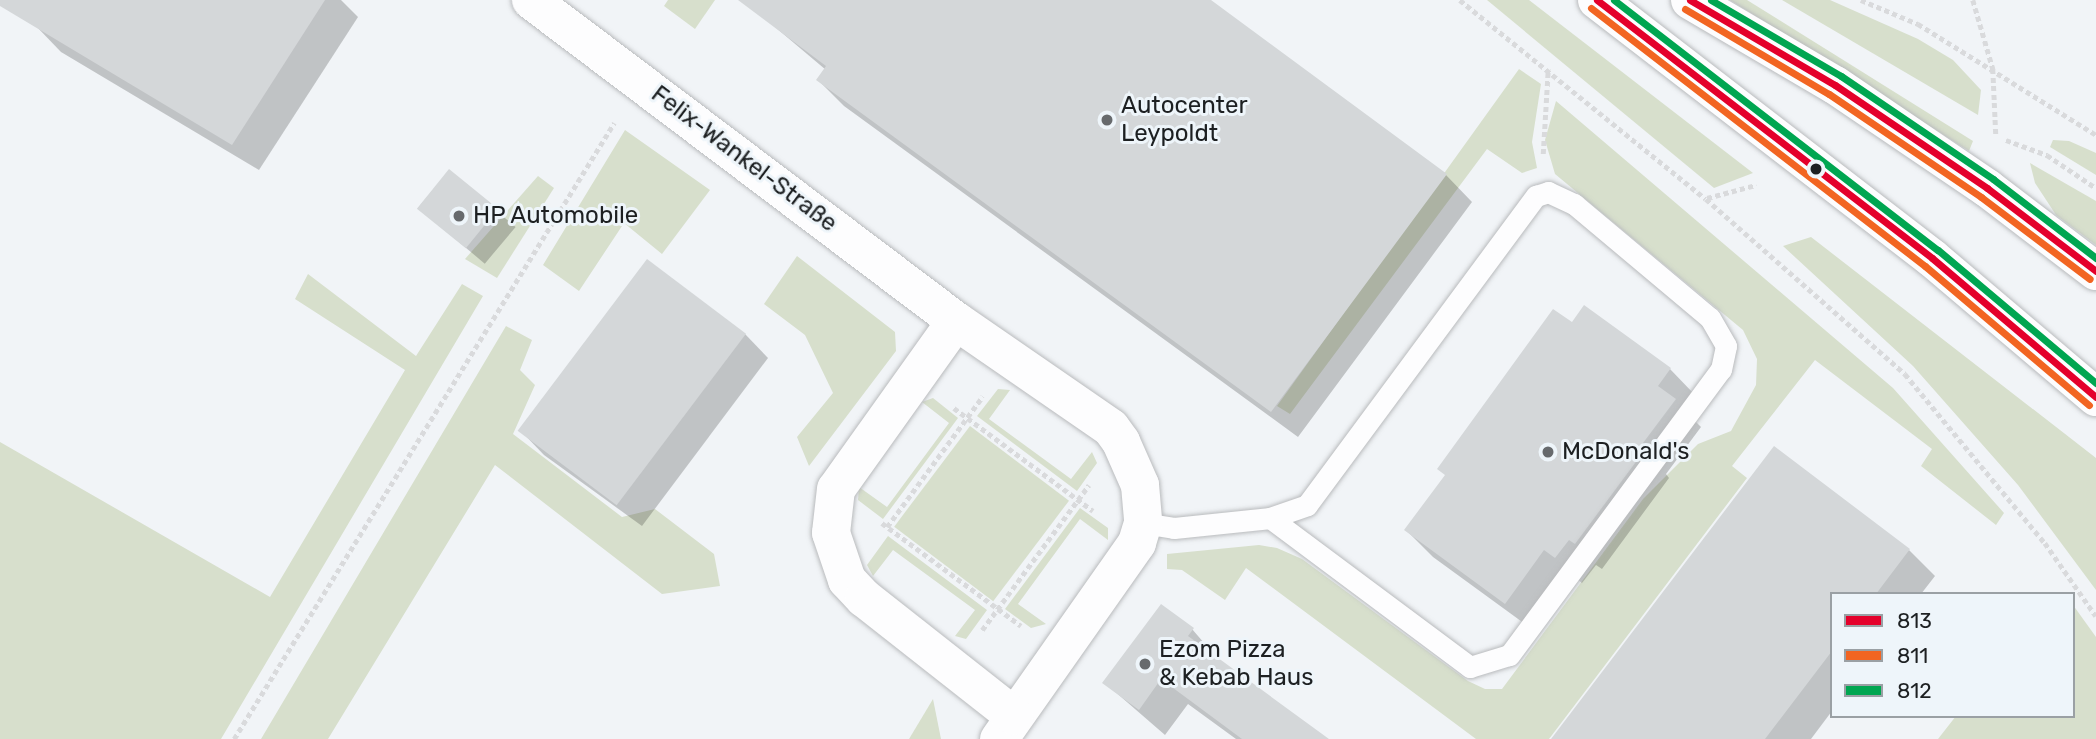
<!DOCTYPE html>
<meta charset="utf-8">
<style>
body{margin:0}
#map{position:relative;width:2096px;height:739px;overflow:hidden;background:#f1f4f7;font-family:Rubik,sans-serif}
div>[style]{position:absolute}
.green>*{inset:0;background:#d7dfcc;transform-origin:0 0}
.shadow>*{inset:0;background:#0003;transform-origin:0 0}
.building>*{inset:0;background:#d4d7d9;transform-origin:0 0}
.path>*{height:4.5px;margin-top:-2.25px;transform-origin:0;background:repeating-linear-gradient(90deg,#d9dadc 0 5px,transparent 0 8.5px)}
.roads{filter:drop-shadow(0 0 2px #b9bbbd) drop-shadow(0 0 2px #b9bbbd)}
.service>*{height:21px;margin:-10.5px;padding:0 10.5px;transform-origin:10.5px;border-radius:10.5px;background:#fdfdfe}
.minor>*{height:38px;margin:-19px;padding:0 19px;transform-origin:19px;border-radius:19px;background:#fdfdfe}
.secondary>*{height:38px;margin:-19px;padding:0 19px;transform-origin:19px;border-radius:19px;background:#fdfdfe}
.bus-1>*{height:7px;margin:-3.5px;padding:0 3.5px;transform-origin:3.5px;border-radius:3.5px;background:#e4002b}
.bus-2>*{height:7px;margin:-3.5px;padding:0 3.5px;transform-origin:3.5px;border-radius:3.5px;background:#f26522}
.bus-3>*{height:7px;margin:-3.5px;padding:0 3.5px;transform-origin:3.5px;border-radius:3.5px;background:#00a651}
.dots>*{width:19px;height:19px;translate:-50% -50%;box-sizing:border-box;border:4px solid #eef5fa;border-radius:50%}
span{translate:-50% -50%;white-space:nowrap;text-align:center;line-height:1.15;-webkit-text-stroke:6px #eef5fa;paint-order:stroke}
.poi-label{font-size:24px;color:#1d2022}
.left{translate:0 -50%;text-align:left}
.street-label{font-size:24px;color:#1d2022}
.legend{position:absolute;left:1830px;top:592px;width:245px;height:126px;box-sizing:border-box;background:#eef5fa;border:2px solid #9aa0a4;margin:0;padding:9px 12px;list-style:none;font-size:21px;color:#1d2022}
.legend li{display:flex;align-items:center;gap:14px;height:35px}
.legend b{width:35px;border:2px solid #9aa0a4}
</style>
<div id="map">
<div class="green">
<i style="clip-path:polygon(668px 0,715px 0,695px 29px,664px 6px)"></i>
<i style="clip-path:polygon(1487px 0,1529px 0,1753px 173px,1714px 188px)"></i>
<i style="clip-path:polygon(1730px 0,1747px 0,1973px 141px,1969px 151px)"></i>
<i style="clip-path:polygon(1782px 0,1830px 0,1918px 39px,1953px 60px,1981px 90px,1978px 115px)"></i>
<i style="clip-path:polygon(1519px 69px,1541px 84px,1532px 142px,1537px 168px,1522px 173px,1487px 149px,1290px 414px,1277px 406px)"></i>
<i style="clip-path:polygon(1556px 101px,1893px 388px,2004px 513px,1996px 525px,1921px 466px,1932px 449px,1815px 360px,1732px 466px,1747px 478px,1549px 739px,1476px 739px,1246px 568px,1225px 600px,1182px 570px,1167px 569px,1167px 554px,1259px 545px,1277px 548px,1302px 559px,1468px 681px,1485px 689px,1502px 689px,1643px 499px,1698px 444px,1731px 431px,1756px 385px,1757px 359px,1743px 330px,1555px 174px,1545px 140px)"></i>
<i style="clip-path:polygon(625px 130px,710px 190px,662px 254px,624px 223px,579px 291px,543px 265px)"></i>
<i style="clip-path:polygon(2053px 140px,2069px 141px,2096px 153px,2096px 175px,2050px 147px)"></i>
<i style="clip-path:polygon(2030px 163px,2096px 201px,2096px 245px,2056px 215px,2035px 183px)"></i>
<i style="clip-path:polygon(538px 176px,554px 188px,497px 278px,465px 259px)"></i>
<i style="clip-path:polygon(1811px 237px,2096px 458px,2096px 590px,2018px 485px,1913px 366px,1783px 246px)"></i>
<i style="clip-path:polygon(797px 256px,895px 332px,896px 351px,809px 466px,797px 437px,833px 393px,805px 335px,764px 304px)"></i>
<i style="clip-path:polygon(308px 274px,416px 356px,462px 284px,483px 296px,221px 739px,0 739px,0 442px,270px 597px,405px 370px,295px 299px)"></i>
<i style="clip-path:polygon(506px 326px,532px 340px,520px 370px,535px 385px,513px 434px,622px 517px,655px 509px,714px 554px,720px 586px,662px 594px,495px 465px,328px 739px,261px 739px)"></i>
<i style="clip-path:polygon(998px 389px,1010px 390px,989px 419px,1071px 479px,1092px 452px,1097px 463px,1077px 491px,977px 416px)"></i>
<i style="clip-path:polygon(933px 398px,958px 418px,883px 519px,858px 500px,859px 487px,887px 507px,949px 423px,922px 402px)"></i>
<i style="left:970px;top:426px;width:124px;height:126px;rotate:37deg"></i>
<i style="clip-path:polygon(1080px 508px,1108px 528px,1108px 540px,1080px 519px,1018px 604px,1046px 624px,1031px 628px,1005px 609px)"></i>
<i style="clip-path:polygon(888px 536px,987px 610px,966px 639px,955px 636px,975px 610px,893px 550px,873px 576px,867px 565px)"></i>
<i style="clip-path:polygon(2073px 605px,2096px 637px,2096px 739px,1938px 739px,1956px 716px,2073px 716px)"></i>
<i style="clip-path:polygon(933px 699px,941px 739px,909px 739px)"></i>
</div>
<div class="shadow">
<i style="clip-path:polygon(49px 0,341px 0,358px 17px,259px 170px,61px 52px,35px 25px)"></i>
<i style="clip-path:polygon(774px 0,1208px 0,1446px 175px,1472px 202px,1298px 437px,844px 106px,818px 80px,826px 70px,762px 16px)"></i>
<i style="left:449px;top:171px;width:87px;height:48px;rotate:40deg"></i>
<i style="clip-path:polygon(1573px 324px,1670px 369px,1696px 396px,1685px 411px,1701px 427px,1666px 474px,1669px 478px,1602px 569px,1596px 565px,1582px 583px,1572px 575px,1532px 629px,1433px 557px,1406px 530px)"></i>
<i style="clip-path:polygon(745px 334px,768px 358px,642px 526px,544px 455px,521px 431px)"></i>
<i style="clip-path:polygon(1909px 550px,1935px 576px,1921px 594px,1832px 594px,1832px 711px,1811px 739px,1553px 739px)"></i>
<i style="clip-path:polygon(1192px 629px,1217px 658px,1326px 739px,1236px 739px,1188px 704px,1165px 735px,1105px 683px)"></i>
</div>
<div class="building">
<i style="clip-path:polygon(0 0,325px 0,232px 145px,0 6px)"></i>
<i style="clip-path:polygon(738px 0,1211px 0,1447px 174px,1271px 412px,816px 80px,826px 66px)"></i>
<i style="left:449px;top:169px;width:63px;height:51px;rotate:39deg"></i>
<i style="left:647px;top:259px;width:124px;height:215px;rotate:37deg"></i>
<i style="clip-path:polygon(1584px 305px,1671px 368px,1658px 386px,1676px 399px,1640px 447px,1644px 451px,1575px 544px,1569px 540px,1555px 558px,1544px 550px,1505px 604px,1404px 530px,1445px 475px,1437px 469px,1553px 309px,1572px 322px)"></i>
<i style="clip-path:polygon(1774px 446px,1910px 549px,1876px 594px,1832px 594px,1832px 651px,1765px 739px,1551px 739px)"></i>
<i style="clip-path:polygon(1161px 604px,1194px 628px,1188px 636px,1329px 739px,1242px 739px,1161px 679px,1139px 710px,1102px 683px)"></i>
</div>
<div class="path">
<i style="left:1460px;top:0;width:316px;rotate:39deg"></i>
<i style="left:1706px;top:199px;width:265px;rotate:41.3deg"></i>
<i style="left:1905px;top:374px;width:219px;rotate:50.4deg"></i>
<i style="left:2045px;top:543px;width:89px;rotate:55.1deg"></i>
<i style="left:1861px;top:0;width:62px;rotate:22.8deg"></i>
<i style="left:1918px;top:24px;width:210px;rotate:31.9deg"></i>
<i style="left:1973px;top:0;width:72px;rotate:73.8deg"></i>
<i style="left:1993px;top:69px;width:67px;rotate:87.4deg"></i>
<i style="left:2006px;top:140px;width:44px;rotate:20.1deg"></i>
<i style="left:2047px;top:155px;width:59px;rotate:34deg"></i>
<i style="left:1543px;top:154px;width:85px;rotate:-86.6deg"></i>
<i style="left:1707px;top:198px;width:51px;rotate:-14.9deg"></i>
<i style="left:954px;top:408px;width:173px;rotate:36.5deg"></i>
<i style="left:882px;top:523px;width:173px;rotate:36.5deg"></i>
<i style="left:887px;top:527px;width:162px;rotate:-53.8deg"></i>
<i style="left:982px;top:630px;width:180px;rotate:-53.6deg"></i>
<i style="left:234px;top:739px;width:724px;rotate:-58.33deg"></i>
</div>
<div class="roads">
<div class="service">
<i style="left:1143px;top:523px;width:31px;rotate:9deg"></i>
<i style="left:1174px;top:528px;width:97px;rotate:-5.9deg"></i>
<i style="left:1270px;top:518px;width:39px;rotate:-19deg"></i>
<i style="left:1307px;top:505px;width:385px;rotate:-53.5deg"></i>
<i style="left:1536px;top:196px;width:13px;rotate:-18deg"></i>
<i style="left:1548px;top:192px;width:29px;rotate:25deg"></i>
<i style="left:1574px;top:204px;width:177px;rotate:40deg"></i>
<i style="left:1710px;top:318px;width:32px;rotate:60deg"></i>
<i style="left:1726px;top:346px;width:24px;rotate:102deg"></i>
<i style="left:1721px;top:369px;width:356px;rotate:126.5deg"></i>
<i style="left:1509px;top:655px;width:41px;rotate:162.9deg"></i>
<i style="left:1470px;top:667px;width:249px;rotate:-143.3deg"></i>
</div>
<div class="minor">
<i style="left:531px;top:0;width:533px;rotate:37.06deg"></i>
<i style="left:956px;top:321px;width:188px;rotate:34.6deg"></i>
<i style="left:1111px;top:428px;width:17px;rotate:54deg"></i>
<i style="left:1121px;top:442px;width:47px;rotate:66.2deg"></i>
<i style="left:1140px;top:485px;width:38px;rotate:85deg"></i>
<i style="left:1143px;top:523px;width:21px;rotate:107deg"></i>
<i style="left:1137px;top:543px;width:240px;rotate:125.1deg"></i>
<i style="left:956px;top:321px;width:206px;rotate:125.5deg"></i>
<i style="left:836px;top:489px;width:44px;rotate:96.5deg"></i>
<i style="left:831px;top:533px;width:50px;rotate:71.2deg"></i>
<i style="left:847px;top:580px;width:25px;rotate:47deg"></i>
<i style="left:864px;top:598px;width:191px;rotate:38.2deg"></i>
</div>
<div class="secondary">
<i style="left:1597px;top:0;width:423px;rotate:37.6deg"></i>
<i style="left:1932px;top:258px;width:215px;rotate:40.3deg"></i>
<i style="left:1690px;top:0;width:168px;rotate:30.4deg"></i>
<i style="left:1835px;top:85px;width:184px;rotate:34.1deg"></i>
<i style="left:1987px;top:188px;width:137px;rotate:37.3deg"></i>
</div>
</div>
<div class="bus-1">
<i style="left:1597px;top:0;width:423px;rotate:37.6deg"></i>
<i style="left:1932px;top:258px;width:215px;rotate:40.3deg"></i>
<i style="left:1690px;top:0;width:168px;rotate:30.4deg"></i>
<i style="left:1835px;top:85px;width:184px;rotate:34.1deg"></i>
<i style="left:1987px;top:188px;width:137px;rotate:37.3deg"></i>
</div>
<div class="bus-2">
<i style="left:1591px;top:8px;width:422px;rotate:37.7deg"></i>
<i style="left:1925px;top:266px;width:215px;rotate:40.3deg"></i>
<i style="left:1685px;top:9px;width:167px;rotate:30.6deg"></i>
<i style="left:1829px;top:94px;width:184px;rotate:34.1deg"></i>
<i style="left:1981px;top:197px;width:136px;rotate:37deg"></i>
</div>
<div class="bus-3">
<i style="left:1614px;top:0;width:409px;rotate:37.7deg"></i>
<i style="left:1938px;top:250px;width:207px;rotate:40.1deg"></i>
<i style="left:1711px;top:0;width:151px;rotate:30.3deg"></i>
<i style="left:1841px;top:76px;width:184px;rotate:34.1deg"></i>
<i style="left:1993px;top:179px;width:130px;rotate:37.5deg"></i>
</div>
<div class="dots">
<i style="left:1107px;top:120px;background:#676a6d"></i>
<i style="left:1816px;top:169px;background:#1d2022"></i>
<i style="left:459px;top:216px;background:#676a6d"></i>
<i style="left:1548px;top:452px;background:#676a6d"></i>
<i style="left:1145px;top:664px;background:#676a6d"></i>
</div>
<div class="poi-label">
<span class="left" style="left:1121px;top:120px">Autocenter<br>Leypoldt</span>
<span class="left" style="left:473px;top:216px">HP Automobile</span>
<span class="left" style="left:1562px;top:452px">McDonald's</span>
<span class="left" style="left:1159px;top:664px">Ezom Pizza<br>&amp; Kebab Haus</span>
</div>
<div class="street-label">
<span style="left:744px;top:159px;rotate:37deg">Felix-Wankel-Straße</span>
</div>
<ul class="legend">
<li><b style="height:9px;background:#e4002b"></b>813</li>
<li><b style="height:9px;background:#f26522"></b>811</li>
<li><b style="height:9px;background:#00a651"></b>812</li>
</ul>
</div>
